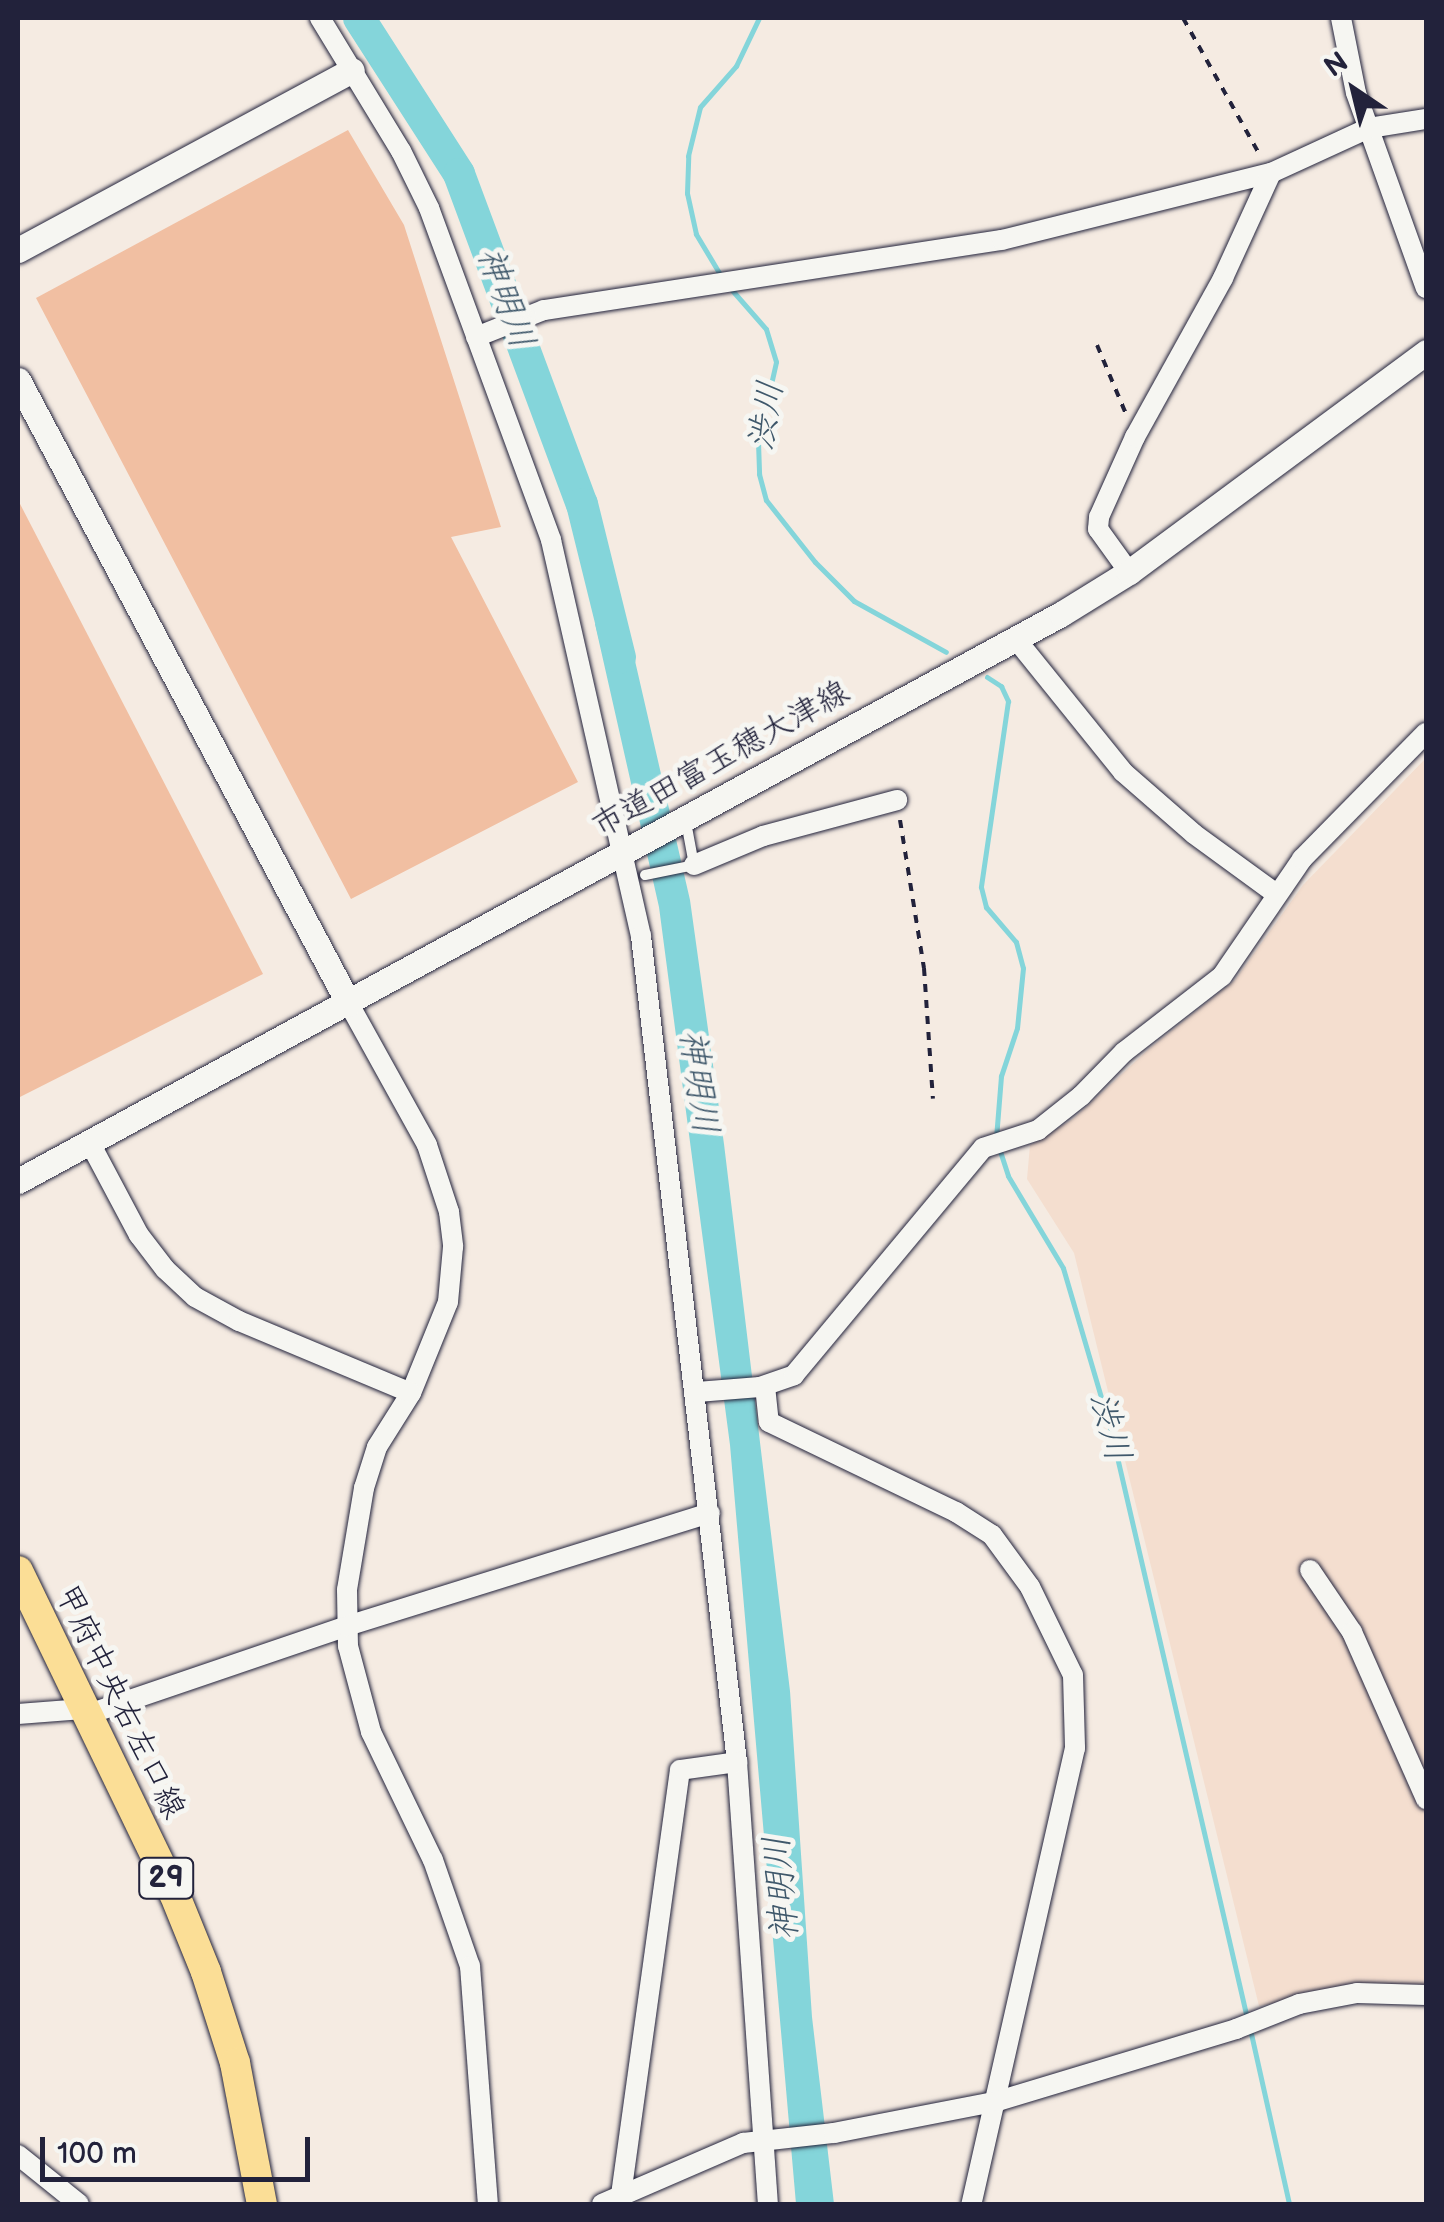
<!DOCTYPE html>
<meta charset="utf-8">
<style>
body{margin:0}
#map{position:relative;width:1444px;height:2222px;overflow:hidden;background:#f5ebe2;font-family:"Balsamiq Sans","Klee One",sans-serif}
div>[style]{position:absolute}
.built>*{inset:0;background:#f4decf}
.water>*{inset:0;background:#84d5da}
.stream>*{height:5px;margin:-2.5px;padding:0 2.5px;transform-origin:2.5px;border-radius:2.5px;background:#84d5da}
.river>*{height:32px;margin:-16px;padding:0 16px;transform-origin:16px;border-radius:16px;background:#84d5da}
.building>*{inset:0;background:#f1bfa2}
.path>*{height:4px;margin-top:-2px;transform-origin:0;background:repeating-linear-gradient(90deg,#22223b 0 8px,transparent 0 16px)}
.roads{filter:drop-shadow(0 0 2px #22223b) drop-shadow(0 0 2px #22223b)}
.service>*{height:10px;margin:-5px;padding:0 5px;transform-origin:5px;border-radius:5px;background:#f6f6f2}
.minor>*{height:20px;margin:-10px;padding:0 10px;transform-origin:10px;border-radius:10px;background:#f6f6f2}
.tertiary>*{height:25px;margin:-12.5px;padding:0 12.5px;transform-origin:12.5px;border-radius:12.5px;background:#f6f6f2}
.primary>*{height:30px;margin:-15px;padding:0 15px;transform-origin:15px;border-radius:15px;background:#fbde96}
span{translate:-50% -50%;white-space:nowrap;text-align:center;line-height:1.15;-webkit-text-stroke:10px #f6f6f2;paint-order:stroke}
.shield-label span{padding:2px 8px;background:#f6f6f2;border:2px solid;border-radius:8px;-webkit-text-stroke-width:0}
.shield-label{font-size:30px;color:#22223b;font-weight:700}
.street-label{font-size:32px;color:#22223b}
.water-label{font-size:35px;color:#3f586b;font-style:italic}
.frame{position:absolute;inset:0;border:20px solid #22223b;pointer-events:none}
.north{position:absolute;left:1304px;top:40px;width:100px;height:100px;-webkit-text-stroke:8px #f6f6f2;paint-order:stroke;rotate:325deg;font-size:28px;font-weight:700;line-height:40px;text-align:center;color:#22223b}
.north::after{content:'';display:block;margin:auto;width:35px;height:45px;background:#22223b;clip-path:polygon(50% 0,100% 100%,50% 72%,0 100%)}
.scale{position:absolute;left:40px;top:2137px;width:270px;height:45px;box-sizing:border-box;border:5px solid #22223b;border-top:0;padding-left:12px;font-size:30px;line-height:35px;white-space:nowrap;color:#22223b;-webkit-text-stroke:8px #f6f6f2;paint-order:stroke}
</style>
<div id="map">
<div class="built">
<i style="clip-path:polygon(1426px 758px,1426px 1988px,1362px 1986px,1259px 2006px,1074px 1253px,1027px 1179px,1030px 1145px,1073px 1119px,1150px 1048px,1235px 980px,1303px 885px)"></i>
</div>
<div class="water">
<i style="clip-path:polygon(624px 613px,690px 900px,724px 1144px,790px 1691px,812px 2017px,834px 2204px,796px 2204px,730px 1445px,659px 907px,595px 624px)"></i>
</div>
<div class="stream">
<i style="left:721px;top:276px;width:49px;rotate:-120.8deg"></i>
<i style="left:696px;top:234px;width:42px;rotate:-102.4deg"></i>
<i style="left:687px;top:193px;width:37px;rotate:-88deg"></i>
<i style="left:688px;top:156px;width:50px;rotate:-76.2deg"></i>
<i style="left:700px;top:107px;width:55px;rotate:-48.7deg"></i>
<i style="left:736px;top:66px;width:53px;rotate:-64.4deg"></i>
<i style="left:731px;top:289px;width:53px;rotate:48.8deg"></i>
<i style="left:766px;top:329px;width:34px;rotate:73deg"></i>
<i style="left:776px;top:362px;width:82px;rotate:102.7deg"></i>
<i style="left:758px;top:442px;width:32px;rotate:88deg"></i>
<i style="left:759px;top:474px;width:27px;rotate:75deg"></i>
<i style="left:766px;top:500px;width:79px;rotate:51.7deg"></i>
<i style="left:815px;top:562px;width:55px;rotate:45deg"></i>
<i style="left:854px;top:601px;width:105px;rotate:29deg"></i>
<i style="left:987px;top:677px;width:17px;rotate:33deg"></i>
<i style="left:1001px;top:686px;width:17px;rotate:65deg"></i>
<i style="left:1008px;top:701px;width:188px;rotate:98.3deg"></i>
<i style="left:981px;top:887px;width:21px;rotate:76deg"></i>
<i style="left:986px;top:907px;width:46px;rotate:49.4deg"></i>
<i style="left:1016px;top:942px;width:27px;rotate:75deg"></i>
<i style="left:1023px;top:968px;width:60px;rotate:95.7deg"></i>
<i style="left:1017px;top:1028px;width:51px;rotate:108.4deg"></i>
<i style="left:1001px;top:1076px;width:62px;rotate:94.6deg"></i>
<i style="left:999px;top:1148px;width:29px;rotate:72deg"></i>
<i style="left:1008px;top:1176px;width:107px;rotate:59.1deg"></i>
<i style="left:1063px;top:1268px;width:170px;rotate:73.6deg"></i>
<i style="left:1111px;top:1431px;width:603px;rotate:76.96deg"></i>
<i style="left:1250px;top:2029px;width:179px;rotate:77.4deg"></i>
</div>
<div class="river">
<i style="left:359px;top:18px;width:185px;rotate:57.3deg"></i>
<i style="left:459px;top:174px;width:352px;rotate:69.6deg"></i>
<i style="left:582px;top:504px;width:158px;rotate:76.1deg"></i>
</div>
<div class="building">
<i style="clip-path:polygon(348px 130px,404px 225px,501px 527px,451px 537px,578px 782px,351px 899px,36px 298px)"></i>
<i style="clip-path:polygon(18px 500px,263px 974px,18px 1098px)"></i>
</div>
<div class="path">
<i style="left:1183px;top:18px;width:159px;rotate:60.7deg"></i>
<i style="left:1097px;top:345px;width:75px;rotate:67.2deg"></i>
<i style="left:900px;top:820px;width:150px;rotate:80.8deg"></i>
<i style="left:924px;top:968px;width:131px;rotate:86.1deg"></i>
</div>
<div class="roads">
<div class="service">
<i style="left:645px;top:875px;width:50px;rotate:-11.5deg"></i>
<i style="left:694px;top:865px;width:44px;rotate:-100.5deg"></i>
</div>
<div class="minor">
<i style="left:320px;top:18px;width:156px;rotate:58.7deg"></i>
<i style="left:401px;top:151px;width:64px;rotate:63.8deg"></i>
<i style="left:429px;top:208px;width:354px;rotate:69.8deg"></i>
<i style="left:551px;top:540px;width:406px;rotate:77.2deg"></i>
<i style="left:641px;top:936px;width:832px;rotate:83.37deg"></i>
<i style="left:737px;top:1762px;width:443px;rotate:86deg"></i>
<i style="left:1341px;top:18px;width:76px;rotate:78.7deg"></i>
<i style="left:1356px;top:93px;width:207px;rotate:70.3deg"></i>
<i style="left:476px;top:337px;width:73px;rotate:-21.7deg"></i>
<i style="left:544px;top:310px;width:463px;rotate:-8.7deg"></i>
<i style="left:1002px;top:240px;width:277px;rotate:-14deg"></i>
<i style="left:1271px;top:173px;width:108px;rotate:-24.7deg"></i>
<i style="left:1369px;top:128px;width:58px;rotate:-9deg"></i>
<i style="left:1129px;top:572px;width:53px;rotate:-125.8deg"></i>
<i style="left:1098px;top:529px;width:12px;rotate:-85deg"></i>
<i style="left:1099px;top:517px;width:88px;rotate:-65.8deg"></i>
<i style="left:1135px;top:437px;width:182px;rotate:-61deg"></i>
<i style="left:1223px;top:278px;width:115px;rotate:-65.4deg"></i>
<i style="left:1015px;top:638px;width:172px;rotate:51.1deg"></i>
<i style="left:1123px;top:772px;width:94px;rotate:41.1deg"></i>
<i style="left:1194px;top:834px;width:100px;rotate:36.1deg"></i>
<i style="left:694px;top:865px;width:75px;rotate:-22.8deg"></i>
<i style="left:763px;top:836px;width:139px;rotate:-15deg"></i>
<i style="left:349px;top:1004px;width:161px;rotate:61deg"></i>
<i style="left:427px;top:1145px;width:71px;rotate:71.8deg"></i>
<i style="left:449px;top:1212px;width:35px;rotate:83deg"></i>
<i style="left:453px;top:1247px;width:55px;rotate:95.2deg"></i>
<i style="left:448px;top:1302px;width:98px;rotate:112.1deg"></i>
<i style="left:411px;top:1393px;width:64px;rotate:122.2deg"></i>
<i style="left:377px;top:1447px;width:43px;rotate:107.6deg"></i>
<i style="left:364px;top:1488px;width:103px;rotate:99.5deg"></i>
<i style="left:347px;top:1590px;width:56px;rotate:89deg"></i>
<i style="left:348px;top:1646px;width:89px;rotate:75deg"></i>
<i style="left:371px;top:1732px;width:142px;rotate:64.2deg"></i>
<i style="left:433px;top:1860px;width:112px;rotate:70.8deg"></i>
<i style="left:470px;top:1966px;width:239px;rotate:85.7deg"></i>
<i style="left:90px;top:1143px;width:104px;rotate:62deg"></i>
<i style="left:139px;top:1235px;width:43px;rotate:52.6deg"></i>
<i style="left:165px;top:1269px;width:41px;rotate:43deg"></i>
<i style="left:195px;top:1297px;width:50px;rotate:28.6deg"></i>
<i style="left:239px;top:1321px;width:186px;rotate:22.7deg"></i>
<i style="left:765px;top:1386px;width:36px;rotate:84deg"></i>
<i style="left:769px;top:1422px;width:208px;rotate:25.7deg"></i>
<i style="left:956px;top:1512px;width:43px;rotate:32.6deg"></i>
<i style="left:992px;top:1535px;width:64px;rotate:53.8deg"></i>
<i style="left:1030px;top:1587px;width:98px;rotate:64deg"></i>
<i style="left:1073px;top:1675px;width:73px;rotate:88.4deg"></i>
<i style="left:1075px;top:1748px;width:468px;rotate:102.8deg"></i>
<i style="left:697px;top:1392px;width:63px;rotate:-4.5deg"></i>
<i style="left:760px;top:1387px;width:36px;rotate:-19deg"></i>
<i style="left:794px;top:1375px;width:295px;rotate:-50.2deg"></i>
<i style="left:983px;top:1148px;width:58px;rotate:-18.1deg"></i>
<i style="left:1038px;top:1130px;width:55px;rotate:-38.3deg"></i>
<i style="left:1081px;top:1096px;width:62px;rotate:-45.7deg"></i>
<i style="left:1124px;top:1052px;width:124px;rotate:-37.8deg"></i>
<i style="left:1222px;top:976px;width:142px;rotate:-55.6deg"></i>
<i style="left:1302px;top:859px;width:177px;rotate:-45.5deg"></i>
<i style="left:1310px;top:1570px;width:75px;rotate:55.9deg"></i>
<i style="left:1352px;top:1632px;width:183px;rotate:66.1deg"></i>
<i style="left:18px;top:1714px;width:65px;rotate:-4.4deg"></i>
<i style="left:86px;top:1715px;width:276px;rotate:-18.8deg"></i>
<i style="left:347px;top:1626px;width:380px;rotate:-17.3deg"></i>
<i style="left:18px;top:2155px;width:78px;rotate:38.8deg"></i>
<i style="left:621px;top:2195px;width:429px;rotate:-82.1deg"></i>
<i style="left:680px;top:1770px;width:58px;rotate:-8deg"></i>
<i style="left:602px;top:2204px;width:154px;rotate:-23.4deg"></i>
<i style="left:743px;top:2143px;width:92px;rotate:-6.3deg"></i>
<i style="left:834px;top:2133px;width:167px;rotate:-11deg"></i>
<i style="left:998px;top:2101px;width:249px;rotate:-16.8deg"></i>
<i style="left:1236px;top:2029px;width:68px;rotate:-21.6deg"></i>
<i style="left:1299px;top:2004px;width:59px;rotate:-10.7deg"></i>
<i style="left:1357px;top:1993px;width:69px;rotate:1.7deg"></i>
</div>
<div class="tertiary">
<i style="left:18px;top:250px;width:379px;rotate:-28.3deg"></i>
<i style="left:18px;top:380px;width:706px;rotate:62.06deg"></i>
<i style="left:18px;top:1181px;width:1187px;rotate:-28.53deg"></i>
<i style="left:1061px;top:614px;width:80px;rotate:-31.7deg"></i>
<i style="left:1129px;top:572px;width:370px;rotate:-36.5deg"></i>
</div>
<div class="primary">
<i style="left:18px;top:1571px;width:358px;rotate:64.2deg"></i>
<i style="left:174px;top:1893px;width:85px;rotate:67.9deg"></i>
<i style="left:206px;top:1972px;width:96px;rotate:72.3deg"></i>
<i style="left:235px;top:2063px;width:144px;rotate:79.2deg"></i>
</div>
</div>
<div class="shield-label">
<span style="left:166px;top:1878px">29</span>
</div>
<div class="street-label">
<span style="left:721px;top:760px;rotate:-29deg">市道田富玉穂大津線</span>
<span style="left:119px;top:1702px;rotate:64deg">甲府中央右左口線</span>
</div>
<div class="water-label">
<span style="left:505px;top:298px;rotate:70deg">神明川</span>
<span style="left:767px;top:416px;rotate:-81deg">渋川</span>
<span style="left:698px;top:1082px;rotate:82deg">神明川</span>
<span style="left:1109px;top:1427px;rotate:75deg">渋川</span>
<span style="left:782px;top:1888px;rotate:-95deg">神明川</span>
</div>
<div class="frame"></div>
<div class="north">N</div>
<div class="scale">100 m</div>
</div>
